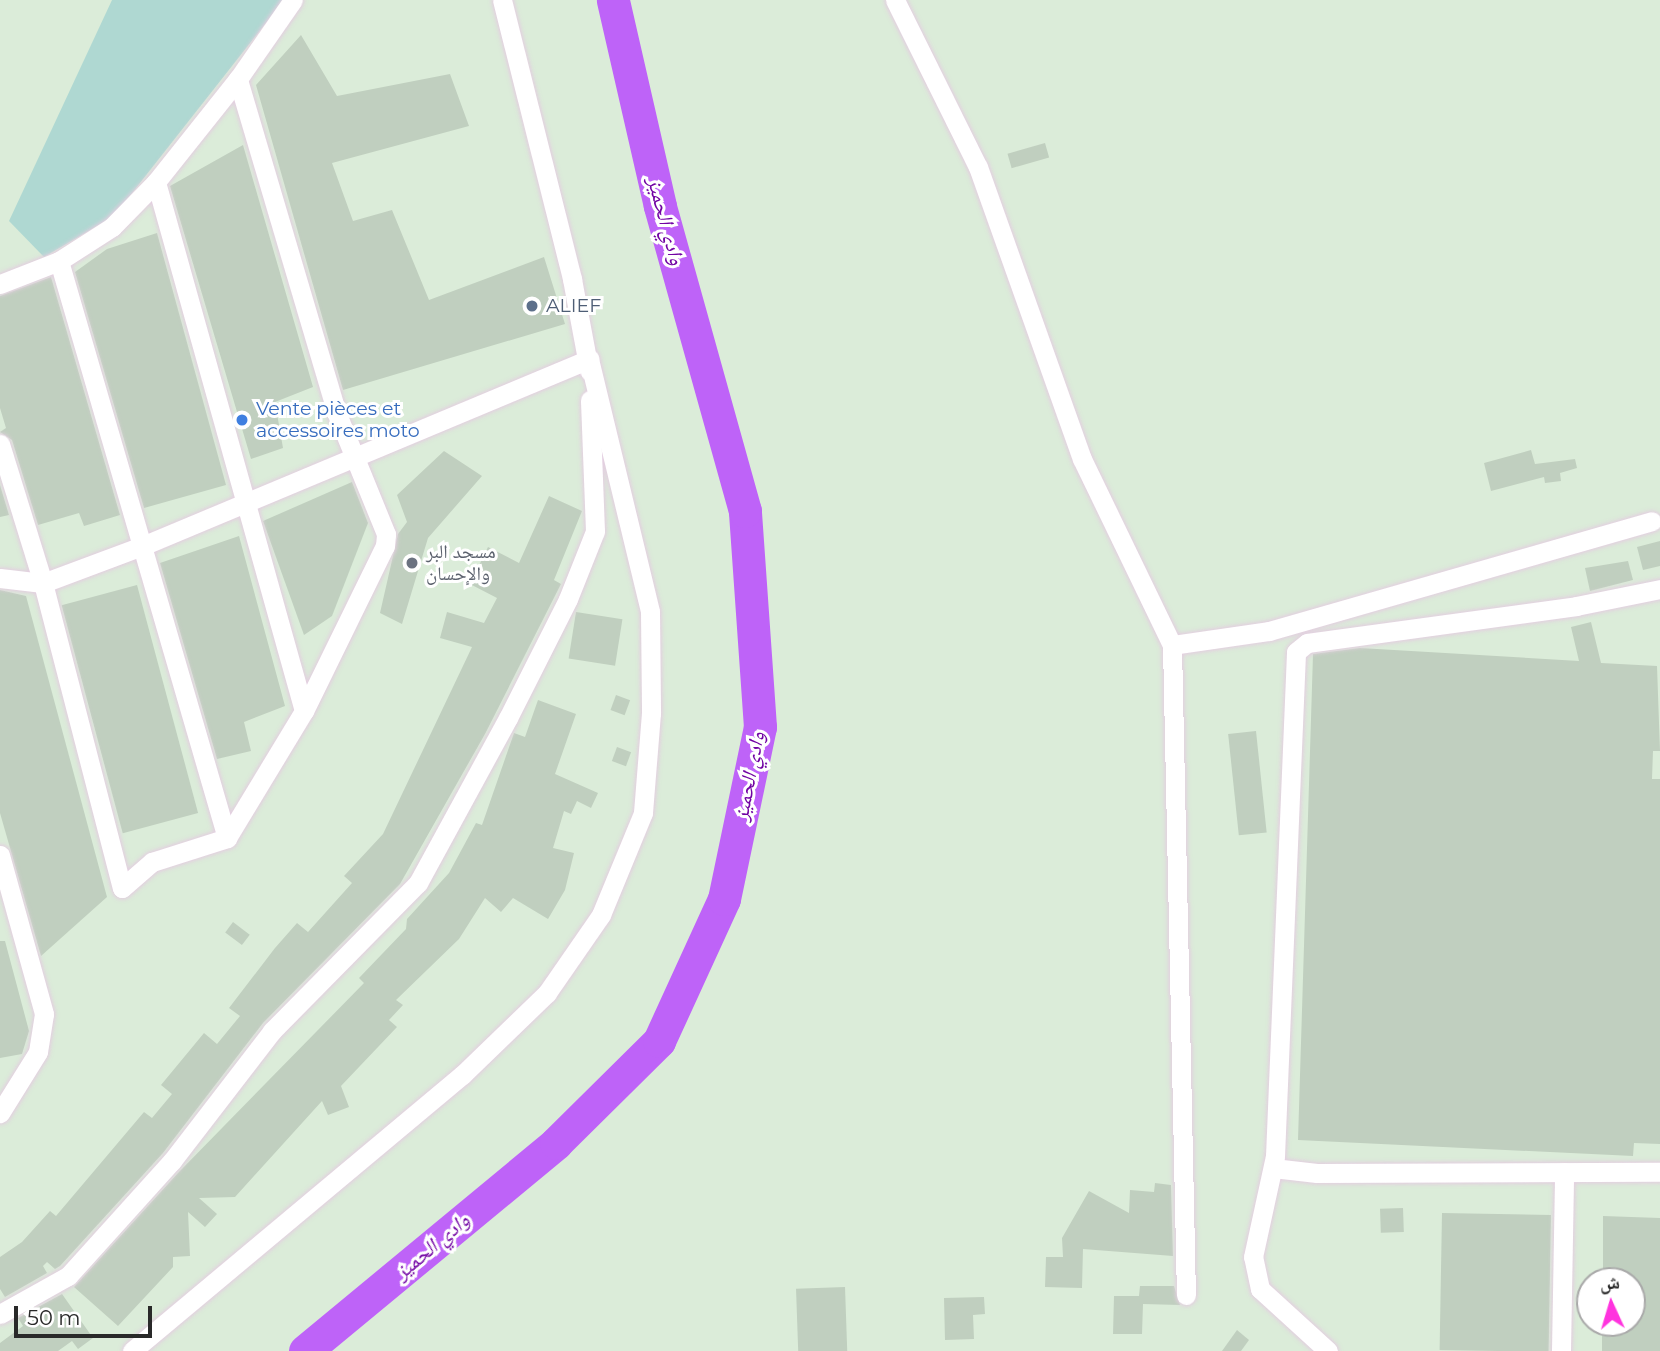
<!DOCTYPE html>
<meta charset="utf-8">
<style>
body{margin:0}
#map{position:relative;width:1660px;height:1351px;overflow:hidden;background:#dbecd9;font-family:Montserrat,"Noto Naskh Arabic",sans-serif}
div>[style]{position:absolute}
.cemetery>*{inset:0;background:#afd8d2}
.river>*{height:33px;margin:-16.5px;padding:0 16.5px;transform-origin:16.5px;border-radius:16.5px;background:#be63f8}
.building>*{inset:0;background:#c0cfbf;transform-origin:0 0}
.roads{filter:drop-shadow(0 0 2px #e3cee0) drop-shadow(0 0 2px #e3cee0)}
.minor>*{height:19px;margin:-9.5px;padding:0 9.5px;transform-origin:9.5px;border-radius:9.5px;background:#fff}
.dots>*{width:19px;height:19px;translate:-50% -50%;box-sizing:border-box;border:4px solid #fff;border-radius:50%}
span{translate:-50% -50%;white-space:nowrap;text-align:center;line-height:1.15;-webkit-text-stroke:6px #fff;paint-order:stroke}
.service-label{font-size:19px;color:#4e5e75}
.left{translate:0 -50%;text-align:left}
.shop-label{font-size:19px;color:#366cbe}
.worship-label{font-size:19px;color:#5b616d}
.water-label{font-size:21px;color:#7103a3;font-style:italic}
.north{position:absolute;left:1576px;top:1267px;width:70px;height:70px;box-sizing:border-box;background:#fff;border:2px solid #a9a9a9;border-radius:50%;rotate:356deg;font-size:19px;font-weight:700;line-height:28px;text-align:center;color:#292929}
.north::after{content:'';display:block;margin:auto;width:24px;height:32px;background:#ff33de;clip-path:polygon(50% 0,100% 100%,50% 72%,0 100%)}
.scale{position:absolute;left:14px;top:1306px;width:138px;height:32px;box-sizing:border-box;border:4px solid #292929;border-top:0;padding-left:9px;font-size:21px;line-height:24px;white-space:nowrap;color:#292929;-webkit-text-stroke:5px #fff;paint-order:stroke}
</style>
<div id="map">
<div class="cemetery">
<i style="clip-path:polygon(112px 0,284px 0,114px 216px,44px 257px,9px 221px)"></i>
</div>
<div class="river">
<i style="left:305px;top:1351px;width:326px;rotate:-39.6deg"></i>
<i style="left:556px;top:1143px;width:145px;rotate:-44.7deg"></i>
<i style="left:659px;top:1041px;width:156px;rotate:-65.4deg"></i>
<i style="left:724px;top:899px;width:176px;rotate:-78.2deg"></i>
<i style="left:760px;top:727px;width:217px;rotate:-94deg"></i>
<i style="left:745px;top:511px;width:317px;rotate:-105.6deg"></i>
<i style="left:660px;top:206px;width:211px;rotate:-102.9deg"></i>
</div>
<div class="building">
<i style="clip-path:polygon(301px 35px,337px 96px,450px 74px,469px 126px,332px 163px,353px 221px,392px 210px,429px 300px,544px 257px,565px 324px,343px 390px,256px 85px)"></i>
<i style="left:1045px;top:143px;width:15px;height:39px;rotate:74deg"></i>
<i style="clip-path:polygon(243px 145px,313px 387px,275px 402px,283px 448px,251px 459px,170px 186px)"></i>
<i style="clip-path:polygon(157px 233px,226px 485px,144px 508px,75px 272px,107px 249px)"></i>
<i style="clip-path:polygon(51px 277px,120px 515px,84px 526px,79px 513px,38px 525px,12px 440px,0 432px,6px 428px,0 408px,0 296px)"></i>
<i style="clip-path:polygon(1531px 450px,1535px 464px,1575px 459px,1577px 468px,1560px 473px,1561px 481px,1545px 483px,1544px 477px,1491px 491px,1484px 463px)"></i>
<i style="clip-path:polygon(444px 451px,482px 476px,428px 538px,402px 624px,380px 613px,398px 534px,407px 522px,397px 495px)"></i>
<i style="clip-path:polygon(352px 482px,368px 523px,332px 616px,304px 635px,263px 521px)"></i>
<i style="clip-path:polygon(0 485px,9px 515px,0 517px)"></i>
<i style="clip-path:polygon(549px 496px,582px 511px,554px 580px,561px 584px,485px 734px,400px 884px,263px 1023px,163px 1153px,60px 1266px,55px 1269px,47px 1262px,43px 1266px,47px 1273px,5px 1297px,0 1289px,0 1257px,22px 1242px,50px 1211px,56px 1216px,144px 1112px,152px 1118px,172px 1094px,161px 1085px,204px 1033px,217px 1044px,240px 1016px,229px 1008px,275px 948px,297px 923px,308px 932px,352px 883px,344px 876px,383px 834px,472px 647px,440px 638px,447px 612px,484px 623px,497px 598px,470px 584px,488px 547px,519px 563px)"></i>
<i style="clip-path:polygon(239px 536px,285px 706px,244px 722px,251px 751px,217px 759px,160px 563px)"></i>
<i style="clip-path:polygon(1660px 541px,1660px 566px,1643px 570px,1637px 547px)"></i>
<i style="clip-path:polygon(1628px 561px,1633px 580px,1590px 591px,1585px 568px)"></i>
<i style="left:137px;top:585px;width:236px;height:78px;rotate:75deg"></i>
<i style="clip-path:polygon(0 590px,26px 596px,107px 897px,41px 956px,0 813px)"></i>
<i style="left:576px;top:612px;width:47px;height:47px;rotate:9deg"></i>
<i style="clip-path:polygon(1591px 622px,1601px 663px,1657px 666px,1660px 751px,1653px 751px,1652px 779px,1660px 779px,1660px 1144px,1634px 1143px,1633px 1156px,1298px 1140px,1313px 654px,1360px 648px,1579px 661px,1571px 627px)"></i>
<i style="left:616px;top:695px;width:15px;height:16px;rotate:20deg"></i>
<i style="clip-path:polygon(538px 700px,576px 714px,555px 774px,598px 793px,591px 808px,577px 801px,571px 814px,564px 811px,553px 848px,574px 853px,565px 890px,548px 919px,513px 898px,501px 912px,485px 898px,459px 939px,396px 1000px,403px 1005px,389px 1020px,397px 1027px,341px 1086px,349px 1107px,328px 1115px,322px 1101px,235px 1197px,199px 1198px,217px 1214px,205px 1227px,188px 1212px,190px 1256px,173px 1257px,173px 1267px,118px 1326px,74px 1287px,178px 1173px,364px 983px,359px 978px,406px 929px,407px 919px,449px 873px,476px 823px,482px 825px,514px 733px,525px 737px)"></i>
<i style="left:1256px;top:731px;width:102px;height:28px;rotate:84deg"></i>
<i style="left:617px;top:747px;width:15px;height:15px;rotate:20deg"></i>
<i style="left:233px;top:922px;width:21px;height:13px;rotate:37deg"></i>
<i style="clip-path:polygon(0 941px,5px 941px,29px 1031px,22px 1054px,0 1058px)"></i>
<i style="clip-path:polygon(1155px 1183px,1171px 1185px,1173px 1256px,1083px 1249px,1082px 1288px,1045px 1287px,1046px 1257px,1063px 1257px,1062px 1238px,1089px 1191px,1129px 1213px,1130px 1190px,1154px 1192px)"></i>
<i style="left:1403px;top:1208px;width:24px;height:23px;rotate:88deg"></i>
<i style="left:1442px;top:1213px;width:109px;height:137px;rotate:1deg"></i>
<i style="clip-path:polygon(1603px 1216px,1660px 1218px,1660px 1351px,1602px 1351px,1602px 1323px,1632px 1323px,1632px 1281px,1603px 1281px)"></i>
<i style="clip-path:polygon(1140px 1286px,1174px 1286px,1180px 1305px,1143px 1304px,1142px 1334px,1113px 1334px,1114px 1296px,1139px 1296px)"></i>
<i style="left:845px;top:1287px;width:64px;height:49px;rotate:88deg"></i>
<i style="clip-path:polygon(62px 1294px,93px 1338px,78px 1349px,72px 1341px,58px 1351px,0 1351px,0 1343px,23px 1326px,18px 1318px)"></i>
<i style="clip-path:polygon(984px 1297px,985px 1314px,973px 1315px,974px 1339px,945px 1340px,944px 1298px)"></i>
<i style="clip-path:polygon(1237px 1330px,1249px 1340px,1241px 1351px,1222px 1351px)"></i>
</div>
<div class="roads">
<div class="minor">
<i style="left:502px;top:0;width:288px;rotate:75.9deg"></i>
<i style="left:572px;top:279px;width:93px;rotate:79.4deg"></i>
<i style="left:895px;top:0;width:186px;rotate:63.6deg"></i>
<i style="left:978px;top:167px;width:310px;rotate:70.4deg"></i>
<i style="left:1082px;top:459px;width:207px;rotate:64.2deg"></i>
<i style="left:1172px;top:645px;width:650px;rotate:88.77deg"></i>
<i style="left:156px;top:182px;width:549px;rotate:74.37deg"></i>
<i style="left:59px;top:261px;width:601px;rotate:73.77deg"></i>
<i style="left:0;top:284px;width:63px;rotate:-21.3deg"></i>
<i style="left:59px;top:261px;width:63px;rotate:-32.7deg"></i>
<i style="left:112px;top:227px;width:63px;rotate:-45.6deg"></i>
<i style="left:156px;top:182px;width:132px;rotate:-51.5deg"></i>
<i style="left:238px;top:79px;width:96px;rotate:-55.2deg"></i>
<i style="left:0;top:444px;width:145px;rotate:72.8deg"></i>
<i style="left:43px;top:583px;width:315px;rotate:75.5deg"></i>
<i style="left:122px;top:888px;width:40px;rotate:-41deg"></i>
<i style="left:152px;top:862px;width:79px;rotate:-17.7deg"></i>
<i style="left:227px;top:838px;width:149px;rotate:-58.8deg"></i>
<i style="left:304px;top:711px;width:184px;rotate:-63.9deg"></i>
<i style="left:385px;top:546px;width:12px;rotate:-85deg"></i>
<i style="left:386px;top:534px;width:130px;rotate:-112.2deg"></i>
<i style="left:337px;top:414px;width:349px;rotate:-106.5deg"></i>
<i style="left:0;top:578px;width:43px;rotate:6.6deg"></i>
<i style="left:43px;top:583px;width:106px;rotate:-20.5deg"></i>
<i style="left:142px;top:546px;width:485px;rotate:-22.7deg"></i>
<i style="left:589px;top:359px;width:260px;rotate:76.4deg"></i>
<i style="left:650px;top:612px;width:101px;rotate:89.4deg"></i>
<i style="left:651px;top:713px;width:100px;rotate:94.6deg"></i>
<i style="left:643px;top:813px;width:110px;rotate:112.4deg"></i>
<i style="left:601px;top:915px;width:95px;rotate:124.7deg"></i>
<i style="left:547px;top:993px;width:118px;rotate:136deg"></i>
<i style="left:462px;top:1075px;width:430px;rotate:140.1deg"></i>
<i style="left:1172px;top:645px;width:98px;rotate:-8.2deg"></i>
<i style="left:1269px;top:631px;width:398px;rotate:-16deg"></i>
<i style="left:0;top:855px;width:165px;rotate:74.5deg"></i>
<i style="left:44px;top:1014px;width:38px;rotate:99deg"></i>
<i style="left:38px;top:1052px;width:72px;rotate:121.9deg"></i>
<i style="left:1273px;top:1168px;width:44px;rotate:6.5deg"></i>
<i style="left:1317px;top:1173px;width:343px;rotate:-0.2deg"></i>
<i style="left:0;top:1314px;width:78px;rotate:-29.2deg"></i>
<i style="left:68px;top:1276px;width:155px;rotate:-47.9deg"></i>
<i style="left:172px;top:1161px;width:164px;rotate:-52.4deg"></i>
<i style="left:272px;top:1031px;width:208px;rotate:-45.4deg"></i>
<i style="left:418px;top:883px;width:188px;rotate:-61.4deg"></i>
<i style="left:508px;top:718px;width:133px;rotate:-63.2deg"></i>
<i style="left:568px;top:599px;width:73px;rotate:-68.3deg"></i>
<i style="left:595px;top:531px;width:131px;rotate:-92.2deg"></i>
<i style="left:1328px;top:1351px;width:92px;rotate:-137.6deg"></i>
<i style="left:1260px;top:1289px;width:33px;rotate:-102deg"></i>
<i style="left:1253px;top:1257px;width:103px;rotate:-77.7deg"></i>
<i style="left:1275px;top:1156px;width:504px;rotate:-87.61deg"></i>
<i style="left:1296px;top:652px;width:14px;rotate:-39deg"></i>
<i style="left:1307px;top:643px;width:272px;rotate:-7.8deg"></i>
<i style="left:1576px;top:606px;width:86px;rotate:-11.4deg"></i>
<i style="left:1561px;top:1351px;width:179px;rotate:-89deg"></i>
</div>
</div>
<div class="dots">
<i style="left:532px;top:306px;background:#5c6f8a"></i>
<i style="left:242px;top:420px;background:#3f7fe0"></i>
<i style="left:412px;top:563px;background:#6b7280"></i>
</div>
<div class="service-label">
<span class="left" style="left:546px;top:306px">ALIEF</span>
</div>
<div class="shop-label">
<span class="left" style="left:256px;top:420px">Vente pièces et<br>accessoires moto</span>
</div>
<div class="worship-label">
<span class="left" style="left:426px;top:563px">مسجد البر<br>والإحسان</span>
</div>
<div class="water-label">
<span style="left:666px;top:221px;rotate:75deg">وادي الحميز</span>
<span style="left:749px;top:776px;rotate:-79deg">وادي الحميز</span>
<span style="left:432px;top:1246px;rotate:-40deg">وادي الحميز</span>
</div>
<div class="north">ش</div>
<div class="scale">50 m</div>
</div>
